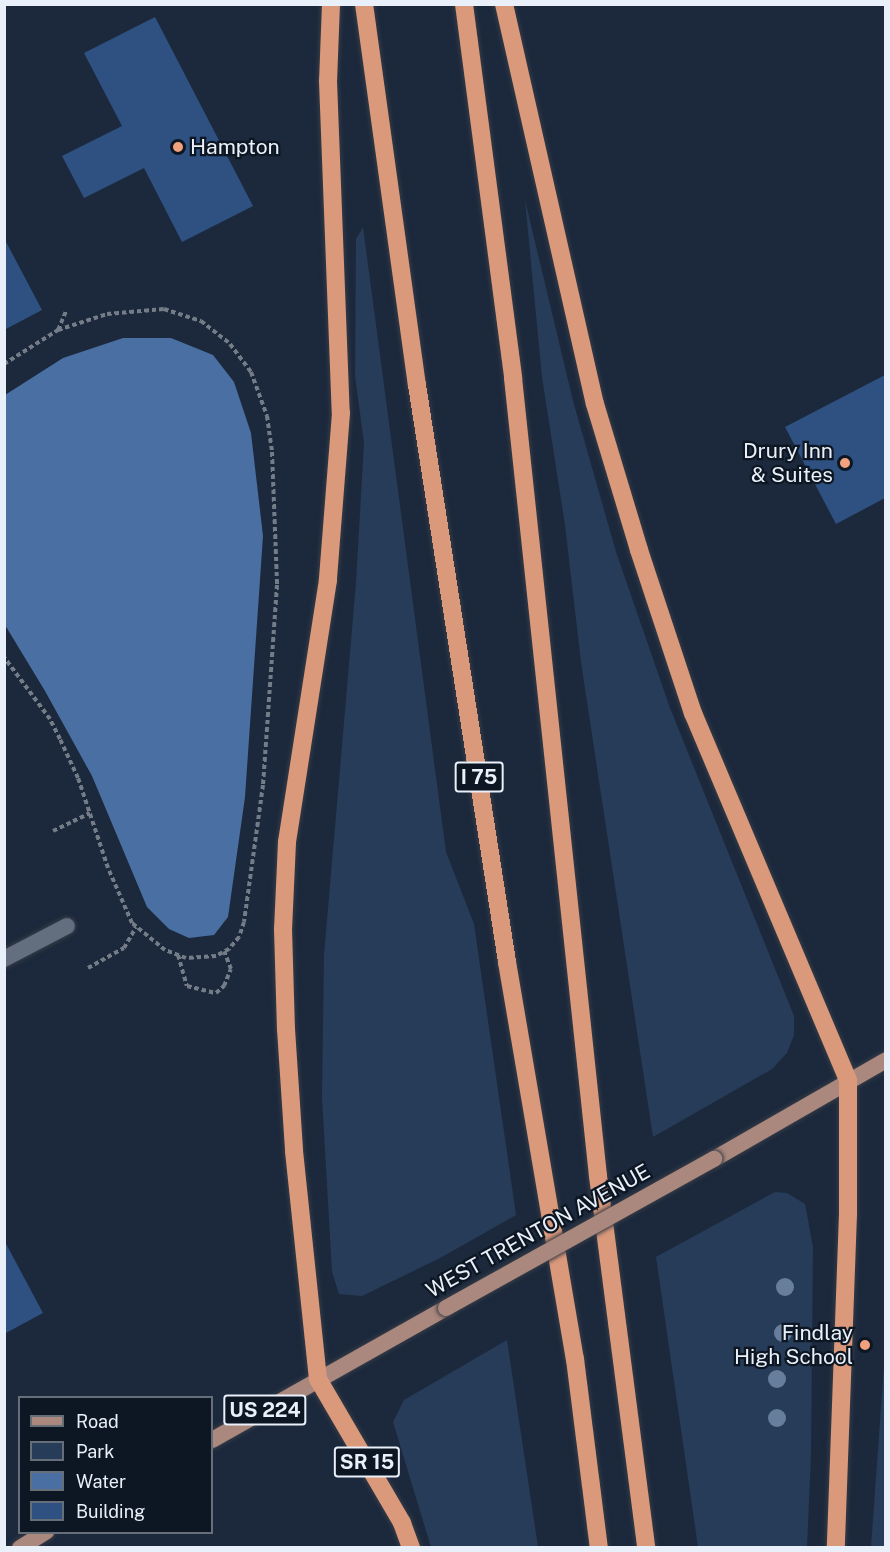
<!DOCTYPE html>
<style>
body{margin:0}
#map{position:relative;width:890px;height:1552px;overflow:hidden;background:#16202d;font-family:"Public Sans",sans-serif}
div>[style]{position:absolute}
.built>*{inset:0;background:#1c293c}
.green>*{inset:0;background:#273c58}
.water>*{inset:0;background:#4a6fa2}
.building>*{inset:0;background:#2e5182}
.path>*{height:4px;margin-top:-2px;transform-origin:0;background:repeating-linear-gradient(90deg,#737c87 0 4.5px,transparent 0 7.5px)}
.roads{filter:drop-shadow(0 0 2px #363c47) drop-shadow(0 0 2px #363c47)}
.tertiary>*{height:16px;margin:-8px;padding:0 8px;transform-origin:8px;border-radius:8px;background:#636e7f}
.primary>*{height:16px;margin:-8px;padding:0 8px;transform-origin:8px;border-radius:8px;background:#ab887d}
.motorway>*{height:18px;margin:-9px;padding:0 9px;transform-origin:9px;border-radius:9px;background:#db997b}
.bridges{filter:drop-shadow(0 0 2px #363c47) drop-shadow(0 0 2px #363c47)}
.primary-bridge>*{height:16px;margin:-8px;padding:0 8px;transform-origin:8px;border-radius:8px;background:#ab887d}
.trees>*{width:18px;height:18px;margin:-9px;border-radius:50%;background:#687e9d}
.dots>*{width:16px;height:16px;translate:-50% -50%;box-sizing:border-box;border:3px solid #0d1723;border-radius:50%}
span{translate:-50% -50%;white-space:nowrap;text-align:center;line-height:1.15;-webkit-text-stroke:4.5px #0d1723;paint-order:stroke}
.shield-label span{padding:2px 4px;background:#0d1723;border:2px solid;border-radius:4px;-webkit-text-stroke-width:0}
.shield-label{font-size:20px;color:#e9f0f9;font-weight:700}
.poi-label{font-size:21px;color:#e9f0f9}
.left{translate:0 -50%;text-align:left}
.right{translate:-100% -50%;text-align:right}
.street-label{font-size:21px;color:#e9f0f9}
.frame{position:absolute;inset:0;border:6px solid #e9f0f9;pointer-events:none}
.legend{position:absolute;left:18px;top:1396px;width:195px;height:138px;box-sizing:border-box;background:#0d1723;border:2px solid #656e79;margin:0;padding:8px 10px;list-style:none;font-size:18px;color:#e9f0f9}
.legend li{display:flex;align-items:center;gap:12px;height:30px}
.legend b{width:30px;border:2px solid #656e79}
</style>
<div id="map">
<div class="built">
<i style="clip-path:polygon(evenodd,5px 5px,885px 5px,885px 1547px,5px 1548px,5px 5px,20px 1398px,212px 1398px,212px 1532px,20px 1532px,20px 1398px)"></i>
</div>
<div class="green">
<i style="clip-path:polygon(525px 200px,573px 401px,616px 552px,670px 708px,794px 1016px,794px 1035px,787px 1053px,772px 1069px,653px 1137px,581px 662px,565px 525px,542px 377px)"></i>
<i style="clip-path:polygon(363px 227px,446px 852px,474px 924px,516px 1215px,440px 1258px,362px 1296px,339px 1294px,332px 1272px,322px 1097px,324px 955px,356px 583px,364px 443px,355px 376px,356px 239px)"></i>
<i style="clip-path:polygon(775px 1192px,787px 1193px,805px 1204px,813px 1247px,811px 1455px,807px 1547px,698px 1547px,656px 1257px)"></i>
<i style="clip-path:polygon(507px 1340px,538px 1547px,431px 1547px,393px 1422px,404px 1400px)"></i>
<i style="clip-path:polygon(885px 1351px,885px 1547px,871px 1547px)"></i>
</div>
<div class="water">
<i style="clip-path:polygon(123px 338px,171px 338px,213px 355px,234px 382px,251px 433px,263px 536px,245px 797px,228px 917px,214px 935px,189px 938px,169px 929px,147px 907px,92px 776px,45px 691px,5px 625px,5px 395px,63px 358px)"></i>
</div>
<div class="building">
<i style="clip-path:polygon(155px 17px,253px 206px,182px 242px,144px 168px,84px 198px,62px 156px,122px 126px,84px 53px)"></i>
<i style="clip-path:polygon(4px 238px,42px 310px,4px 330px)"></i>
<i style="clip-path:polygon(885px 375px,885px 498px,836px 524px,785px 427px)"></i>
<i style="clip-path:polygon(4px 1240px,43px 1313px,4px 1334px)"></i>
</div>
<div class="path">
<i style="left:58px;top:330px;width:21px;rotate:-67deg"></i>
<i style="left:4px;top:364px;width:64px;rotate:-32.2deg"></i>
<i style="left:58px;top:330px;width:52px;rotate:-18.1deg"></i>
<i style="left:107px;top:314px;width:57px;rotate:-5deg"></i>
<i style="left:164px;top:309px;width:39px;rotate:18deg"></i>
<i style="left:201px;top:321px;width:37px;rotate:38deg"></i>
<i style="left:230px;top:344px;width:35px;rotate:53deg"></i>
<i style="left:251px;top:372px;width:47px;rotate:70deg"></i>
<i style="left:267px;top:416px;width:36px;rotate:82deg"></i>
<i style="left:272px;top:452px;width:133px;rotate:87.8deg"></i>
<i style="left:277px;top:585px;width:200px;rotate:94deg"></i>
<i style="left:263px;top:785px;width:138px;rotate:97.9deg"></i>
<i style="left:244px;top:922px;width:16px;rotate:108deg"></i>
<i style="left:239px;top:937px;width:16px;rotate:130deg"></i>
<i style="left:229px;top:949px;width:15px;rotate:152deg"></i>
<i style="left:216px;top:956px;width:30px;rotate:176deg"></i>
<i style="left:186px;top:958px;width:22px;rotate:-159deg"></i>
<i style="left:165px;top:950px;width:43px;rotate:-140.7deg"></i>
<i style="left:132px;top:923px;width:60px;rotate:-113.6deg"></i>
<i style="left:108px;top:868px;width:95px;rotate:-108.4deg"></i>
<i style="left:78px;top:778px;width:43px;rotate:-114.8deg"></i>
<i style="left:60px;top:739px;width:22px;rotate:-117deg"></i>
<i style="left:50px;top:719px;width:77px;rotate:-126.6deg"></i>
<i style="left:53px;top:831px;width:41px;rotate:-25.9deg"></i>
<i style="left:178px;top:955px;width:32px;rotate:74deg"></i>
<i style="left:187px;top:986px;width:30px;rotate:14deg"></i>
<i style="left:216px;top:993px;width:11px;rotate:-41deg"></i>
<i style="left:224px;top:986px;width:18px;rotate:-68deg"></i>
<i style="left:231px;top:969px;width:19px;rotate:-111deg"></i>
<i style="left:88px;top:968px;width:41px;rotate:-29.1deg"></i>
<i style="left:124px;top:948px;width:24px;rotate:-60deg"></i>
</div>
<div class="roads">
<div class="tertiary">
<i style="left:4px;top:959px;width:71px;rotate:-27.6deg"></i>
</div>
<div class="primary">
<i style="left:714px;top:1159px;width:198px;rotate:-29.9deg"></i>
<i style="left:212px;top:1440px;width:269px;rotate:-29.4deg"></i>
<i style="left:20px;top:1548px;width:31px;rotate:-32deg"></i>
</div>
<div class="motorway">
<i style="left:331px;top:4px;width:77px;rotate:92.2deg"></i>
<i style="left:328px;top:81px;width:332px;rotate:87.8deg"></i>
<i style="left:341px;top:413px;width:168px;rotate:94.5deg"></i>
<i style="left:328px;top:580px;width:265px;rotate:98.9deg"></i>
<i style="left:287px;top:842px;width:87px;rotate:92.6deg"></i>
<i style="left:283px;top:929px;width:100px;rotate:88.3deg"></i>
<i style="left:286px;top:1029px;width:122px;rotate:86.2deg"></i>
<i style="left:294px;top:1151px;width:229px;rotate:84deg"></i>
<i style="left:318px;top:1379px;width:167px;rotate:59.7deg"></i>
<i style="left:402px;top:1523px;width:27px;rotate:70deg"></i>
<i style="left:364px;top:4px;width:385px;rotate:82.1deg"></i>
<i style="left:417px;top:385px;width:584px;rotate:81.13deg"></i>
<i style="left:507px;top:962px;width:403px;rotate:80.3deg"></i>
<i style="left:575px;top:1359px;width:191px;rotate:82.8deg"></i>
<i style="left:464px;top:4px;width:377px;rotate:82.5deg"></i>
<i style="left:513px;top:378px;width:803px;rotate:83.92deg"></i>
<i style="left:598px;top:1176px;width:375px;rotate:82.6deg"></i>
<i style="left:504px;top:4px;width:410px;rotate:77.2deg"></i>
<i style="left:595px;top:404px;width:152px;rotate:73.2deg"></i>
<i style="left:639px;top:550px;width:172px;rotate:71.7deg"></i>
<i style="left:693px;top:713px;width:398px;rotate:67.1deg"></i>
<i style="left:848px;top:1080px;width:134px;rotate:90deg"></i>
<i style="left:848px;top:1214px;width:334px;rotate:92.1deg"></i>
</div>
</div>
<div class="bridges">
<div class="primary-bridge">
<i style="left:446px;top:1308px;width:307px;rotate:-29.1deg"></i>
</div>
</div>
<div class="trees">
<i style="left:785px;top:1287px"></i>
<i style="left:783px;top:1333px"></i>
<i style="left:777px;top:1379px"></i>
<i style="left:777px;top:1418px"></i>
</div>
<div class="dots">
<i style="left:178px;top:147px;background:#f1a17d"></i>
<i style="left:845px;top:463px;background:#f1a17d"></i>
<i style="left:865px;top:1345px;background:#f1a17d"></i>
</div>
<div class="shield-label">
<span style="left:479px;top:777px">I 75</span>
<span style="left:265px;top:1410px">US 224</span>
<span style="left:367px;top:1462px">SR 15</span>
</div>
<div class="poi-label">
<span class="left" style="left:190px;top:147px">Hampton</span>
<span class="right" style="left:833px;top:463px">Drury Inn<br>&amp; Suites</span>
<span class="right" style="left:853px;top:1345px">Findlay<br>High School</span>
</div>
<div class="street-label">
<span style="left:538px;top:1231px;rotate:-29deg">WEST TRENTON AVENUE</span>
</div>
<div class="frame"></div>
<ul class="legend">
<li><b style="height:8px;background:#ab887d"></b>Road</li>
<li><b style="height:16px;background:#273c58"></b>Park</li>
<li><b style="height:16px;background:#4a6fa2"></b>Water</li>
<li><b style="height:16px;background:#2e5182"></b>Building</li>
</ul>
</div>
